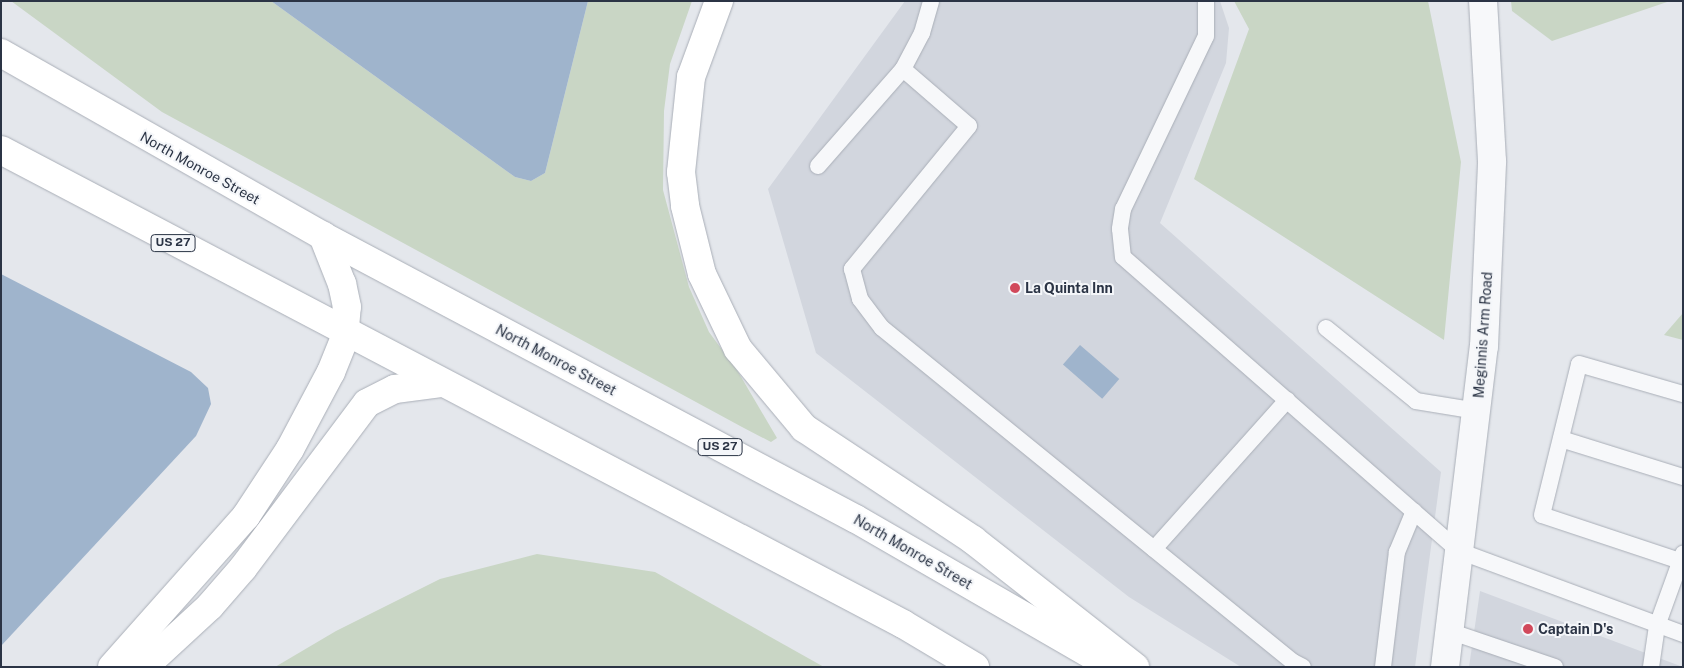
<!DOCTYPE html>
<style>
body{margin:0}
#map{position:relative;width:1684px;height:668px;overflow:hidden;background:#e4e7ec;font-family:"Public Sans",sans-serif}
div>[style]{position:absolute}
.built>*{inset:0;background:#d2d6de}
.green>*{inset:0;background:#c9d6c5}
.water>*{inset:0;background:#9fb4cc;transform-origin:0 0}
.roads{filter:drop-shadow(0 0 1px #a9aeb7) drop-shadow(0 0 1px #a9aeb7)}
.service>*{height:16px;margin:-8px;padding:0 8px;transform-origin:8px;border-radius:8px;background:#f7f8fa}
.minor>*{height:28px;margin:-14px;padding:0 14px;transform-origin:14px;border-radius:14px;background:#f7f8fa}
.primary>*{height:28px;margin:-14px;padding:0 14px;transform-origin:14px;border-radius:14px;background:#fff}
.trunk>*{height:28px;margin:-14px;padding:0 14px;transform-origin:14px;border-radius:14px;background:#fff}
.motorway>*{height:28px;margin:-14px;padding:0 14px;transform-origin:14px;border-radius:14px;background:#fff}
.dots>*{width:14px;height:14px;translate:-50% -50%;box-sizing:border-box;border:2px solid #f4f6f9;border-radius:50%}
span{translate:-50% -50%;white-space:nowrap;text-align:center;line-height:1.15;-webkit-text-stroke:4px #f4f6f9;paint-order:stroke}
.shield-label span{padding:1px 4px;background:#f4f6f9;border:1px solid;border-radius:4px;-webkit-text-stroke-width:0}
.shield-label{font-size:12px;color:#2b3445;font-weight:700}
.street-label{font-size:14px;color:#2b3445}
.poi-label{font-size:14px;color:#2b3445;font-weight:700}
.left{translate:0 -50%;text-align:left}
.frame{position:absolute;inset:0;border:2px solid #2b3445;pointer-events:none}
</style>
<div id="map">
<div class="built">
<i style="clip-path:polygon(905px 1px,1220px 1px,1229px 28px,1226px 63px,1160px 223px,1441px 472px,1415px 667px,1241px 667px,1129px 597px,816px 353px,768px 189px)"></i>
<i style="clip-path:polygon(1480px 591px,1683px 667px,1469px 667px)"></i>
</div>
<div class="green">
<i style="clip-path:polygon(11px 1px,271px 1px,515px 177px,531px 181px,545px 173px,588px 1px,692px 1px,670px 64px,664px 111px,663px 190px,689px 287px,709px 332px,737px 370px,777px 438px,771px 442px,742px 427px,162px 112px)"></i>
<i style="clip-path:polygon(1234px 1px,1428px 1px,1461px 162px,1444px 340px,1194px 179px,1249px 29px)"></i>
<i style="clip-path:polygon(1511px 1px,1670px 1px,1552px 41px,1512px 11px)"></i>
<i style="clip-path:polygon(1683px 313px,1683px 340px,1664px 335px)"></i>
<i style="clip-path:polygon(537px 554px,655px 572px,824px 667px,275px 667px,336px 631px,440px 579px)"></i>
</div>
<div class="water">
<i style="clip-path:polygon(271px 1px,588px 1px,545px 173px,531px 181px,515px 177px)"></i>
<i style="clip-path:polygon(1px 274px,191px 372px,208px 388px,211px 404px,196px 436px,1px 646px)"></i>
<i style="left:1080px;top:345px;width:52px;height:26px;rotate:41deg"></i>
</div>
<div class="roads">
<div class="service">
<i style="left:1206px;top:1px;width:35px;rotate:90deg"></i>
<i style="left:1206px;top:36px;width:192px;rotate:115.6deg"></i>
<i style="left:1123px;top:209px;width:20px;rotate:99deg"></i>
<i style="left:1120px;top:229px;width:28px;rotate:84deg"></i>
<i style="left:1123px;top:257px;width:446px;rotate:41.2deg"></i>
<i style="left:1459px;top:551px;width:239px;rotate:20.3deg"></i>
<i style="left:903px;top:69px;width:87px;rotate:40.8deg"></i>
<i style="left:969px;top:126px;width:185px;rotate:129.3deg"></i>
<i style="left:852px;top:269px;width:31px;rotate:75deg"></i>
<i style="left:860px;top:299px;width:36px;rotate:53deg"></i>
<i style="left:882px;top:328px;width:530px;rotate:39.1deg"></i>
<i style="left:1293px;top:662px;width:11px;rotate:27deg"></i>
<i style="left:818px;top:166px;width:129px;rotate:-48.8deg"></i>
<i style="left:903px;top:69px;width:41px;rotate:-62.2deg"></i>
<i style="left:922px;top:33px;width:33px;rotate:-74deg"></i>
<i style="left:1326px;top:328px;width:116px;rotate:39deg"></i>
<i style="left:1416px;top:401px;width:62px;rotate:9.3deg"></i>
<i style="left:1561px;top:439px;width:128px;rotate:17.3deg"></i>
<i style="left:1154px;top:549px;width:200px;rotate:-48.2deg"></i>
<i style="left:1680px;top:561px;width:145px;rotate:-161.6deg"></i>
<i style="left:1542px;top:515px;width:155px;rotate:-76.2deg"></i>
<i style="left:1579px;top:364px;width:108px;rotate:16.1deg"></i>
<i style="left:1449px;top:631px;width:112px;rotate:18.8deg"></i>
<i style="left:1383px;top:667px;width:116px;rotate:-83.1deg"></i>
<i style="left:1397px;top:552px;width:44px;rotate:-67.5deg"></i>
<i style="left:1651px;top:667px;width:41px;rotate:-81.7deg"></i>
<i style="left:1657px;top:626px;width:77px;rotate:-70.1deg"></i>
</div>
<div class="minor">
<i style="left:1445px;top:667px;width:322px;rotate:-83.1deg"></i>
<i style="left:1484px;top:347px;width:186px;rotate:-87.5deg"></i>
<i style="left:1492px;top:161px;width:160px;rotate:-93.2deg"></i>
</div>
<div class="primary">
<i style="left:1px;top:150px;width:1019px;rotate:27.72deg"></i>
<i style="left:903px;top:624px;width:84px;rotate:30.8deg"></i>
<i style="left:323px;top:236px;width:603px;rotate:27.97deg"></i>
<i style="left:856px;top:519px;width:296px;rotate:30deg"></i>
</div>
<div class="trunk">
<i style="left:1px;top:53px;width:370px;rotate:29.6deg"></i>
</div>
<div class="motorway">
<i style="left:719px;top:1px;width:81px;rotate:110.2deg"></i>
<i style="left:691px;top:77px;width:96px;rotate:96deg"></i>
<i style="left:681px;top:172px;width:34px;rotate:83deg"></i>
<i style="left:685px;top:206px;width:70px;rotate:76deg"></i>
<i style="left:702px;top:274px;width:83px;rotate:64.4deg"></i>
<i style="left:738px;top:349px;width:103px;rotate:50.1deg"></i>
<i style="left:804px;top:428px;width:203px;rotate:33.5deg"></i>
<i style="left:973px;top:540px;width:206px;rotate:38.1deg"></i>
<i style="left:112px;top:667px;width:202px;rotate:-48.4deg"></i>
<i style="left:246px;top:516px;width:80px;rotate:-56.7deg"></i>
<i style="left:290px;top:449px;width:87px;rotate:-62deg"></i>
<i style="left:331px;top:372px;width:35px;rotate:-68deg"></i>
<i style="left:344px;top:339px;width:32px;rotate:-85deg"></i>
<i style="left:347px;top:307px;width:24px;rotate:-102deg"></i>
<i style="left:342px;top:284px;width:52px;rotate:-111.6deg"></i>
<i style="left:144px;top:667px;width:90px;rotate:-42.7deg"></i>
<i style="left:210px;top:606px;width:50px;rotate:-49deg"></i>
<i style="left:243px;top:568px;width:206px;rotate:-53.1deg"></i>
<i style="left:367px;top:403px;width:31px;rotate:-27deg"></i>
<i style="left:395px;top:389px;width:46px;rotate:-7.4deg"></i>
</div>
</div>
<div class="dots">
<i style="left:1015px;top:288px;background:#d1495b"></i>
<i style="left:1528px;top:629px;background:#d1495b"></i>
</div>
<div class="shield-label">
<span style="left:173px;top:243px">US 27</span>
<span style="left:720px;top:447px">US 27</span>
</div>
<div class="street-label">
<span style="left:200px;top:168px;rotate:29deg">North Monroe Street</span>
<span style="left:1483px;top:335px;rotate:-86deg">Meginnis Arm Road</span>
<span style="left:556px;top:360px;rotate:28deg">North Monroe Street</span>
<span style="left:913px;top:552px;rotate:30deg">North Monroe Street</span>
</div>
<div class="poi-label">
<span class="left" style="left:1025px;top:288px">La Quinta Inn</span>
<span class="left" style="left:1538px;top:629px">Captain D's</span>
</div>
<div class="frame"></div>
</div>
